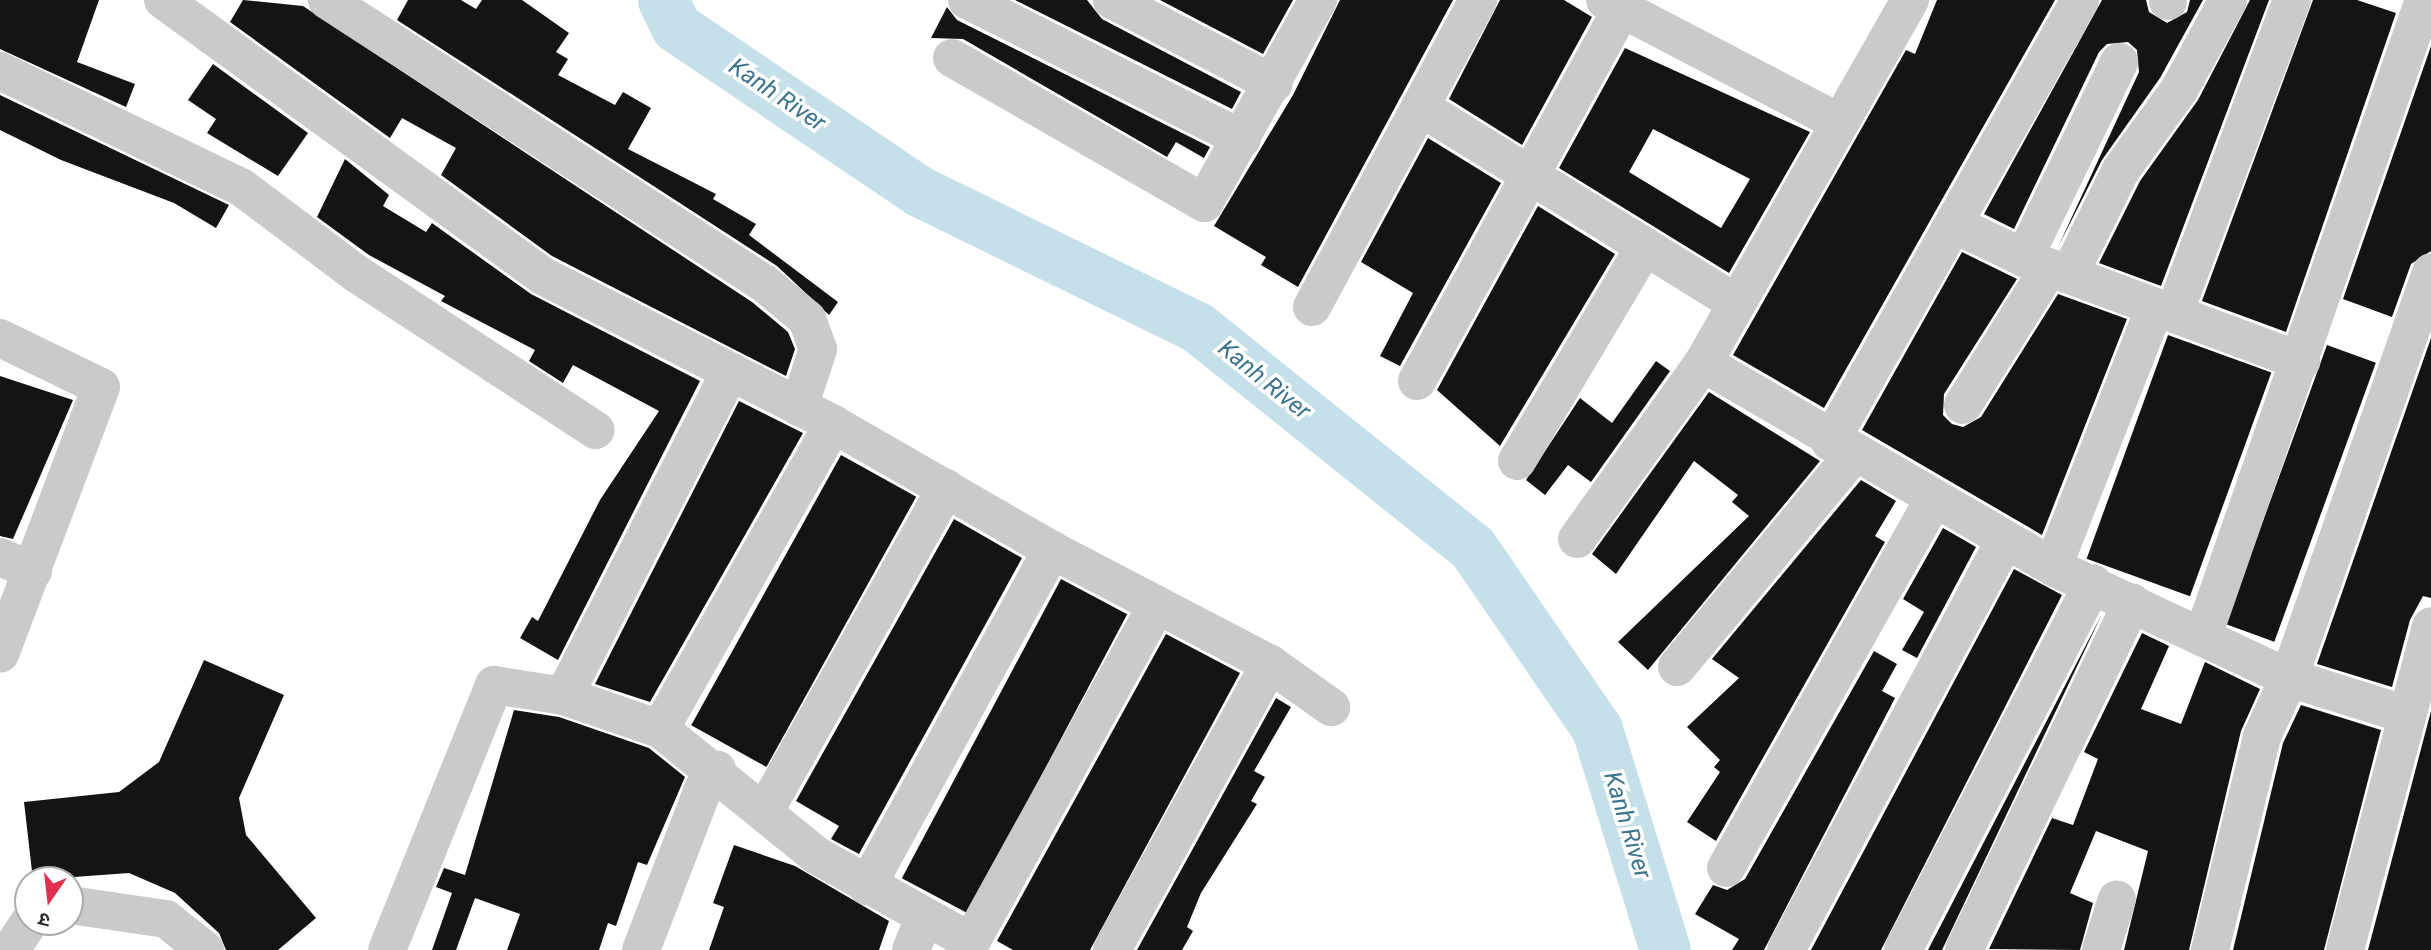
<!DOCTYPE html>
<meta charset="utf-8">
<style>
body{margin:0}
#map{position:relative;width:2431px;height:950px;overflow:hidden;background:#fff;font-family:Roboto,"Noto Sans Devanagari",sans-serif}
div>[style]{position:absolute}
.river>*{height:51px;margin:-25.5px;padding:0 25.5px;transform-origin:25.5px;border-radius:25.5px;background:#c6e0ea}
.building>*{inset:0;background:#141414;transform-origin:0 0}
.minor>*{height:38px;margin:-19px;padding:0 19px;transform-origin:19px;border-radius:19px;background:#cacaca}
span{translate:-50% -50%;white-space:nowrap;text-align:center;line-height:1.15;-webkit-text-stroke:7px #fff;paint-order:stroke}
.water-label{font-size:24px;color:#3d758d;font-style:italic}
.north{position:absolute;left:14px;top:866px;width:70px;height:70px;box-sizing:border-box;background:#fff;border:2px solid #ababab;border-radius:50%;rotate:194deg;font-size:19px;font-weight:700;line-height:28px;text-align:center;color:#2d2d2d}
.north::after{content:'';display:block;margin:auto;width:24px;height:32px;background:#e2314f;clip-path:polygon(50% 0,100% 100%,50% 72%,0 100%)}
</style>
<div id="map">
<div class="river">
<i style="left:663px;top:0;width:30px;rotate:64deg"></i>
<i style="left:676px;top:27px;width:293px;rotate:34deg"></i>
<i style="left:919px;top:191px;width:309px;rotate:26.1deg"></i>
<i style="left:1197px;top:327px;width:352px;rotate:38.7deg"></i>
<i style="left:1472px;top:547px;width:221px;rotate:55.5deg"></i>
<i style="left:1597px;top:729px;width:231px;rotate:72.9deg"></i>
</div>
<div class="building">
<i style="clip-path:polygon(0 0,99px 0,77px 62px,135px 84px,126px 107px,0 49px)"></i>
<i style="clip-path:polygon(243px 0,303px 6px,752px 302px,788px 332px,795px 349px,786px 376px,552px 256px,441px 175px,456px 148px,402px 118px,390px 138px,230px 22px)"></i>
<i style="clip-path:polygon(408px 0,461px 0,476px 9px,482px 0,522px 0,569px 33px,556px 52px,568px 59px,558px 75px,615px 105px,623px 92px,651px 108px,628px 149px,716px 194px,713px 199px,756px 224px,749px 235px,838px 302px,829px 315px,777px 266px,397px 20px)"></i>
<i style="clip-path:polygon(1015px 0,1087px 0,1102px 19px,1241px 92px,1232px 109px)"></i>
<i style="clip-path:polygon(1160px 0,1293px 0,1263px 54px)"></i>
<i style="clip-path:polygon(1340px 0,1453px 0,1298px 287px,1261px 265px,1266px 257px,1214px 226px,1293px 95px)"></i>
<i style="clip-path:polygon(1500px 0,1564px 0,1592px 17px,1522px 145px,1449px 99px)"></i>
<i style="clip-path:polygon(1937px 0,2055px 0,1824px 408px,1733px 355px,1906px 50px,1915px 54px)"></i>
<i style="clip-path:polygon(2102px 0,2146px 0,2149px 12px,2167px 23px,2187px 12px,2190px 0,2203px 0,2160px 78px,2102px 160px,2058px 247px,2139px 72px,2137px 50px,2128px 42px,2107px 44px,2099px 52px,2014px 229px,1984px 214px)"></i>
<i style="clip-path:polygon(2250px 0,2269px 0,2161px 286px,2099px 263px,2140px 181px,2198px 100px)"></i>
<i style="clip-path:polygon(2313px 0,2357px 0,2396px 13px,2286px 332px,2202px 301px)"></i>
<i style="clip-path:polygon(947px 7px,957px 20px,1210px 147px,1204px 158px,1176px 142px,1167px 157px,963px 39px,931px 38px)"></i>
<i style="clip-path:polygon(2431px 46px,2431px 251px,2411px 264px,2392px 317px,2343px 299px)"></i>
<i style="clip-path:polygon(evenodd,1625px 48px,1810px 132px,1729px 273px,1559px 168px,1625px 48px,1653px 129px,1750px 179px,1721px 228px,1629px 172px,1653px 129px)"></i>
<i style="clip-path:polygon(213px 64px,308px 133px,278px 176px,207px 133px,216px 119px,188px 100px)"></i>
<i style="clip-path:polygon(0 95px,229px 205px,216px 228px,174px 203px,61px 160px,0 130px)"></i>
<i style="clip-path:polygon(1428px 138px,1501px 183px,1400px 366px,1380px 356px,1413px 293px,1361px 262px)"></i>
<i style="clip-path:polygon(345px 159px,389px 195px,383px 206px,426px 232px,432px 223px,531px 294px,700px 381px,558px 660px,520px 638px,532px 617px,538px 621px,600px 500px,659px 411px,573px 365px,563px 383px,529px 361px,535px 350px,441px 301px,445px 296px,369px 255px,317px 217px)"></i>
<i style="clip-path:polygon(1538px 206px,1615px 254px,1500px 446px,1437px 390px)"></i>
<i style="clip-path:polygon(1962px 252px,2017px 279px,1944px 394px,1943px 415px,1952px 424px,1963px 427px,1981px 417px,2058px 294px,2127px 319px,2042px 535px,1862px 430px)"></i>
<i style="left:2168px;top:335px;width:110px;height:238px;rotate:20deg"></i>
<i style="clip-path:polygon(2431px 338px,2431px 598px,2423px 596px,2410px 620px,2392px 687px,2317px 664px)"></i>
<i style="left:2327px;top:345px;width:52px;height:297px;rotate:20deg"></i>
<i style="clip-path:polygon(1656px 361px,1670px 371px,1591px 482px,1568px 465px,1545px 495px,1526px 480px,1580px 398px,1612px 423px)"></i>
<i style="clip-path:polygon(0 376px,73px 400px,13px 539px,0 536px)"></i>
<i style="clip-path:polygon(1709px 392px,1820px 461px,1648px 670px,1618px 642px,1749px 516px,1732px 502px,1738px 495px,1694px 461px,1616px 574px,1592px 554px)"></i>
<i style="clip-path:polygon(739px 401px,803px 433px,650px 702px,595px 684px)"></i>
<i style="left:841px;top:455px;width:86px;height:309px;rotate:29deg"></i>
<i style="clip-path:polygon(1861px 480px,1896px 501px,1875px 536px,1885px 542px,1716px 841px,1687px 822px,1720px 772px,1714px 767px,1720px 760px,1687px 727px,1739px 678px,1712px 659px)"></i>
<i style="clip-path:polygon(954px 519px,1022px 558px,859px 854px,831px 839px,839px 826px,796px 801px)"></i>
<i style="clip-path:polygon(1943px 528px,1976px 547px,1917px 658px,1902px 650px,1924px 612px,1903px 599px)"></i>
<i style="clip-path:polygon(2014px 569px,2062px 595px,1881px 950px,1811px 950px)"></i>
<i style="left:1061px;top:579px;width:75px;height:339px;rotate:28deg"></i>
<i style="clip-path:polygon(2102px 614px,1942px 950px,1928px 950px)"></i>
<i style="clip-path:polygon(2142px 633px,2169px 646px,2141px 709px,2181px 724px,2205px 662px,2260px 689px,2241px 731px,2189px 950px,2124px 950px,2148px 851px,2096px 831px,2070px 893px,2093px 903px,2080px 950px,1989px 949px,2052px 818px,2073px 825px,2098px 759px,2084px 752px)"></i>
<i style="clip-path:polygon(1166px 634px,1240px 673px,1090px 950px,1013px 950px,997px 941px)"></i>
<i style="clip-path:polygon(1874px 651px,1897px 664px,1882px 691px,1895px 698px,1764px 950px,1732px 950px,1739px 939px,1695px 914px,1713px 885px,1727px 890px,1745px 879px)"></i>
<i style="clip-path:polygon(204px 660px,284px 695px,239px 798px,246px 835px,316px 918px,278px 950px,226px 950px,219px 933px,175px 893px,129px 873px,33px 880px,24px 802px,119px 792px,159px 762px)"></i>
<i style="clip-path:polygon(1276px 698px,1291px 707px,1254px 771px,1265px 777px,1251px 801px,1257px 804px,1201px 893px,1187px 927px,1193px 931px,1182px 950px,1137px 950px)"></i>
<i style="clip-path:polygon(2301px 705px,2381px 730px,2324px 950px,2233px 950px,2283px 743px)"></i>
<i style="clip-path:polygon(514px 710px,559px 717px,649px 748px,685px 777px,647px 865px,638px 862px,616px 926px,608px 923px,599px 950px,507px 950px,520px 914px,475px 898px,456px 950px,432px 950px,452px 893px,436px 887px,444px 868px,465px 875px)"></i>
<i style="clip-path:polygon(2431px 711px,2431px 950px,2368px 950px)"></i>
<i style="clip-path:polygon(734px 845px,795px 866px,889px 921px,879px 950px,709px 950px,724px 907px,713px 903px)"></i>
</div>
<div class="minor">
<i style="left:163px;top:0;width:467px;rotate:36deg"></i>
<i style="left:541px;top:275px;width:328px;rotate:27deg"></i>
<i style="left:833px;top:424px;width:253px;rotate:29.9deg"></i>
<i style="left:1052px;top:550px;width:246px;rotate:27.6deg"></i>
<i style="left:1270px;top:664px;width:75px;rotate:35.2deg"></i>
<i style="left:327px;top:0;width:522px;rotate:32.96deg"></i>
<i style="left:765px;top:284px;width:55px;rotate:39.8deg"></i>
<i style="left:807px;top:319px;width:32px;rotate:70deg"></i>
<i style="left:818px;top:349px;width:61px;rotate:108.1deg"></i>
<i style="left:967px;top:0;width:308px;rotate:26.8deg"></i>
<i style="left:1112px;top:0;width:182px;rotate:27.4deg"></i>
<i style="left:1605px;top:0;width:263px;rotate:27.6deg"></i>
<i style="left:2168px;top:1px;width:1px;rotate:-90deg"></i>
<i style="left:952px;top:58px;width:291px;rotate:29.9deg"></i>
<i style="left:1204px;top:203px;width:233px;rotate:-60.7deg"></i>
<i style="left:0;top:71px;width:267px;rotate:25.7deg"></i>
<i style="left:241px;top:187px;width:145px;rotate:36.9deg"></i>
<i style="left:357px;top:274px;width:285px;rotate:33.2deg"></i>
<i style="left:1420px;top:107px;width:372px;rotate:31.8deg"></i>
<i style="left:1956px;top:225px;width:76px;rotate:25.9deg"></i>
<i style="left:2024px;top:258px;width:296px;rotate:20.4deg"></i>
<i style="left:2024px;top:258px;width:218px;rotate:-64.1deg"></i>
<i style="left:2069px;top:275px;width:117px;rotate:-63.7deg"></i>
<i style="left:2121px;top:170px;width:99px;rotate:-54.1deg"></i>
<i style="left:2179px;top:90px;width:102px;rotate:-61.4deg"></i>
<i style="left:1312px;top:307px;width:349px;rotate:-61.6deg"></i>
<i style="left:2175px;top:311px;width:332px;rotate:-69.4deg"></i>
<i style="left:0;top:338px;width:112px;rotate:25.9deg"></i>
<i style="left:101px;top:387px;width:285px;rotate:110.7deg"></i>
<i style="left:1703px;top:363px;width:405px;rotate:30.2deg"></i>
<i style="left:2053px;top:567px;width:261px;rotate:25.2deg"></i>
<i style="left:2289px;top:678px;width:121px;rotate:17.4deg"></i>
<i style="left:1417px;top:381px;width:423px;rotate:-61.2deg"></i>
<i style="left:1963px;top:405px;width:162px;rotate:-57.9deg"></i>
<i style="left:1830px;top:442px;width:508px;rotate:-60.51deg"></i>
<i style="left:1517px;top:461px;width:250px;rotate:-59.2deg"></i>
<i style="left:1577px;top:539px;width:216px;rotate:-54.4deg"></i>
<i style="left:1703px;top:363px;width:418px;rotate:-60.3deg"></i>
<i style="left:0;top:557px;width:36px;rotate:23deg"></i>
<i style="left:2053px;top:567px;width:279px;rotate:-68.6deg"></i>
<i style="left:2203px;top:636px;width:673px;rotate:-70.84deg"></i>
<i style="left:1677px;top:667px;width:276px;rotate:-50.3deg"></i>
<i style="left:564px;top:696px;width:363px;rotate:-62.9deg"></i>
<i style="left:660px;top:729px;width:351px;rotate:-60.4deg"></i>
<i style="left:766px;top:809px;width:368px;rotate:-60.7deg"></i>
<i style="left:1726px;top:868px;width:421px;rotate:-60.6deg"></i>
<i style="left:867px;top:886px;width:384px;rotate:-61.2deg"></i>
<i style="left:70px;top:905px;width:97px;rotate:8.3deg"></i>
<i style="left:166px;top:919px;width:50px;rotate:38.5deg"></i>
<i style="left:11px;top:950px;width:33px;rotate:-57deg"></i>
<i style="left:387px;top:950px;width:286px;rotate:-68deg"></i>
<i style="left:494px;top:685px;width:71px;rotate:8.9deg"></i>
<i style="left:564px;top:696px;width:102px;rotate:19deg"></i>
<i style="left:660px;top:729px;width:201px;rotate:38.9deg"></i>
<i style="left:816px;top:855px;width:178px;rotate:29.3deg"></i>
<i style="left:971px;top:942px;width:385px;rotate:-61.1deg"></i>
<i style="left:641px;top:950px;width:173px;rotate:-68.9deg"></i>
<i style="left:703px;top:789px;width:24px;rotate:-54deg"></i>
<i style="left:911px;top:950px;width:35px;rotate:-68deg"></i>
<i style="left:1112px;top:950px;width:327px;rotate:-61.1deg"></i>
<i style="left:1786px;top:950px;width:463px;rotate:-61.9deg"></i>
<i style="left:1903px;top:950px;width:413px;rotate:-62.6deg"></i>
<i style="left:1964px;top:950px;width:386px;rotate:-64.2deg"></i>
<i style="left:2101px;top:950px;width:53px;rotate:-72.6deg"></i>
<i style="left:2210px;top:950px;width:220px;rotate:-76.3deg"></i>
<i style="left:2262px;top:736px;width:64px;rotate:-65deg"></i>
<i style="left:2289px;top:678px;width:430px;rotate:-70.7deg"></i>
<i style="left:2345px;top:950px;width:335px;rotate:-75.1deg"></i>
</div>
<div class="water-label">
<span style="left:777px;top:95px;rotate:34deg">Kanh River</span>
<span style="left:1264px;top:380px;rotate:39deg">Kanh River</span>
<span style="left:1627px;top:825px;rotate:73deg">Kanh River</span>
</div>
<div class="north">उ</div>
</div>
